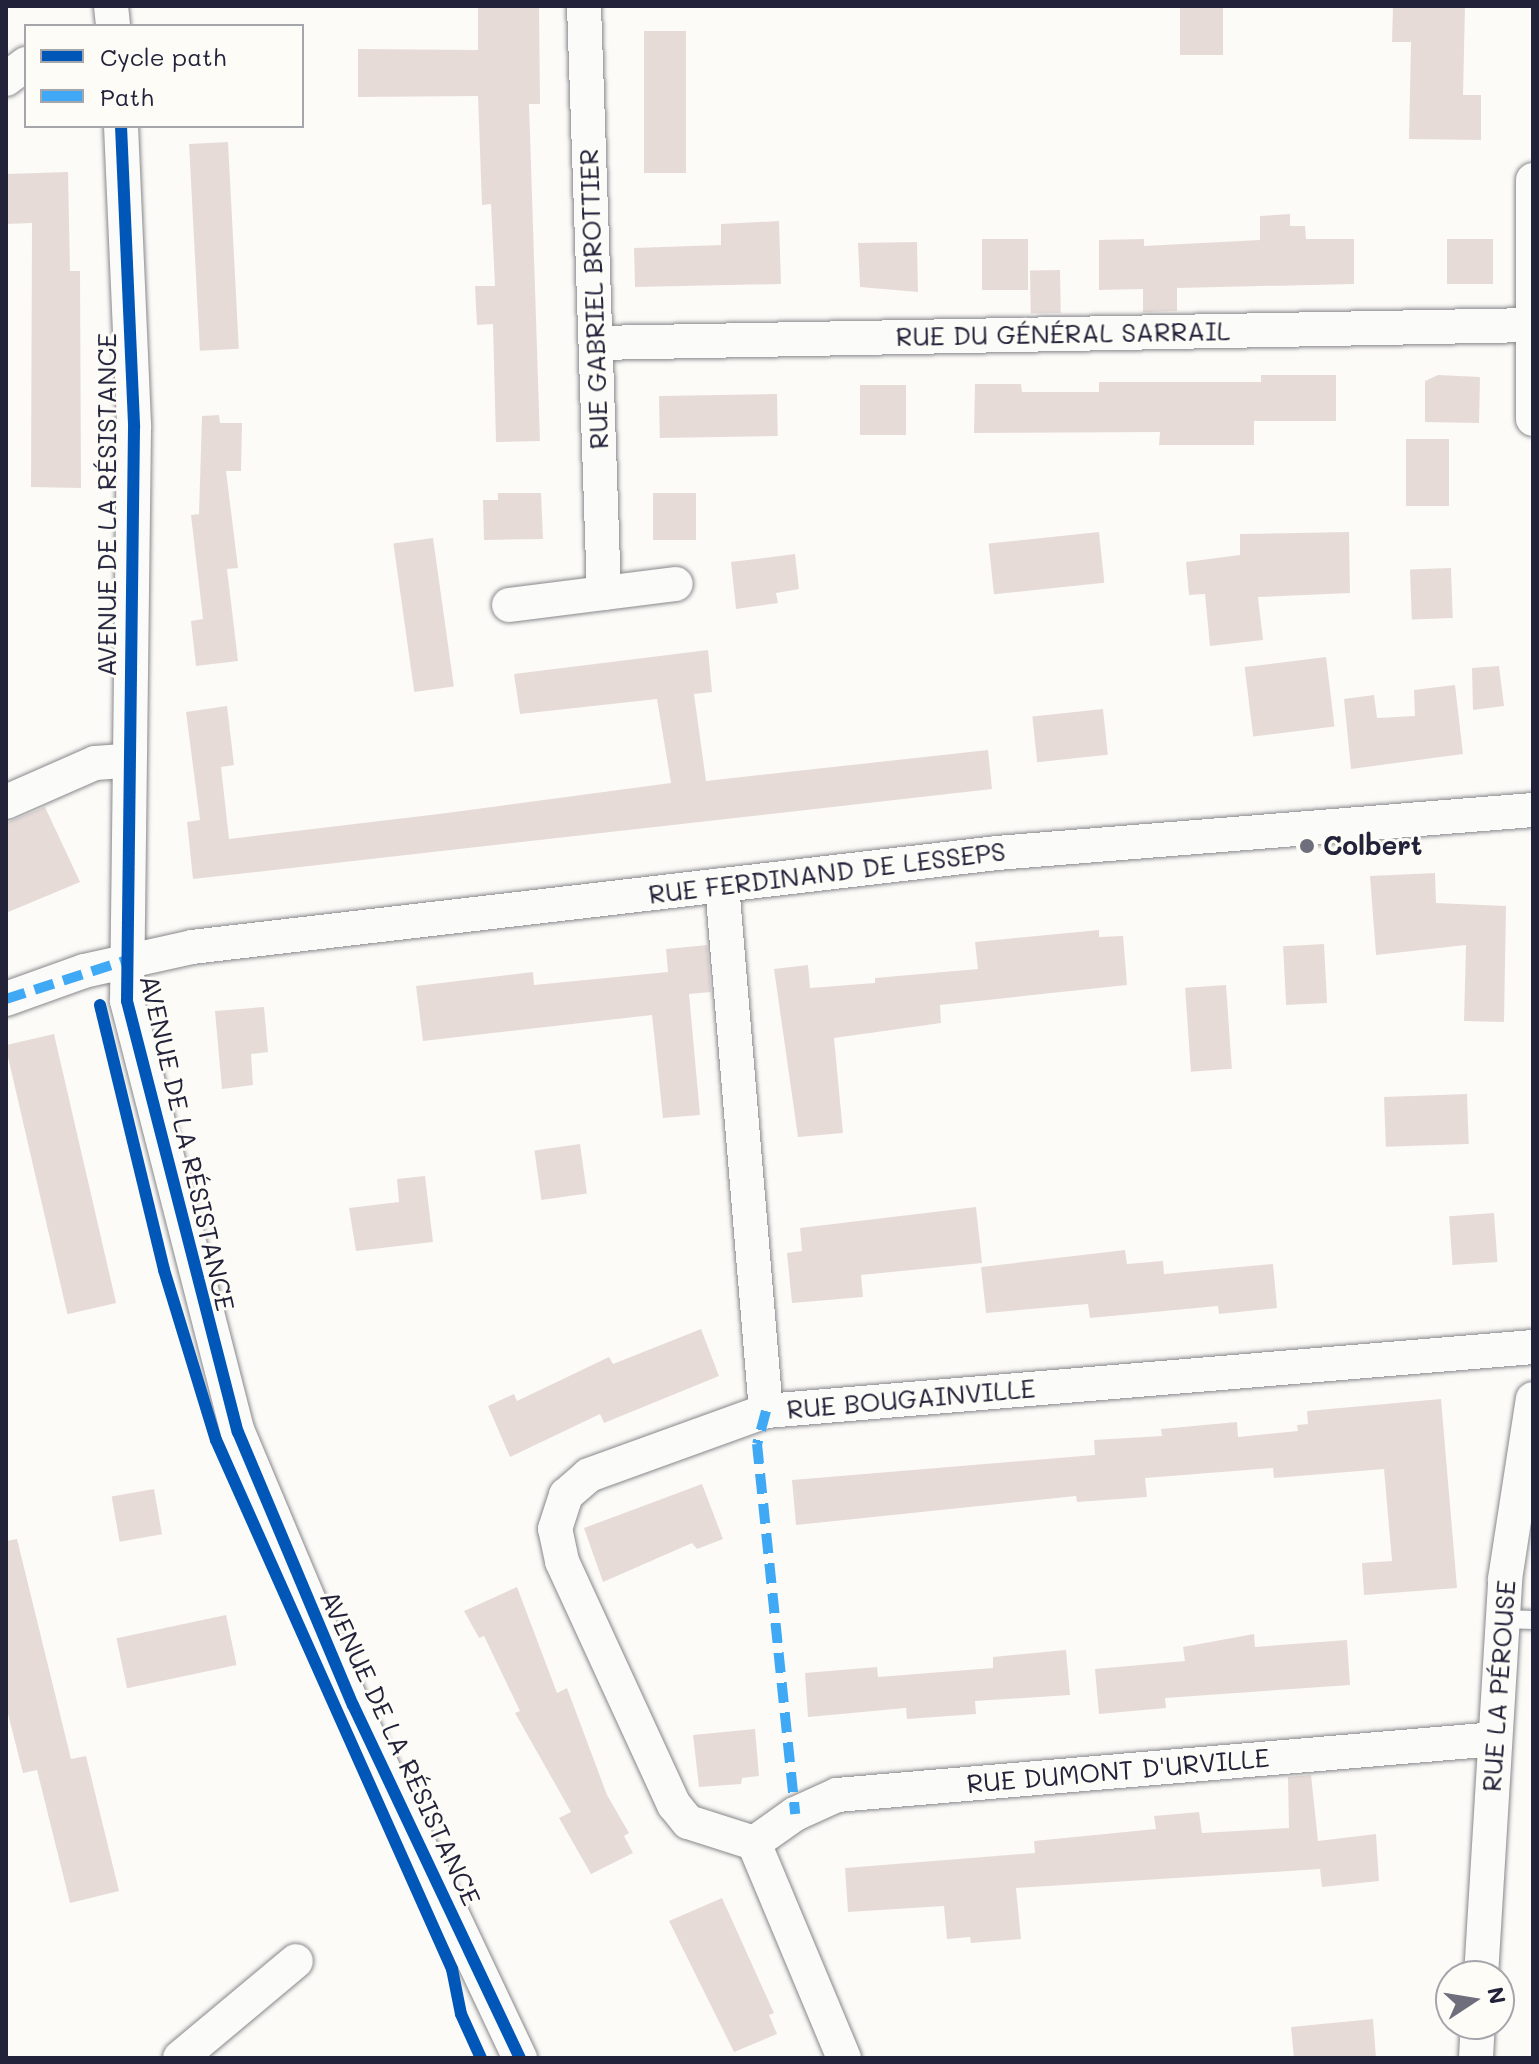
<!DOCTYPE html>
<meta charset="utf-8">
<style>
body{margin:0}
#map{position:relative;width:1539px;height:2064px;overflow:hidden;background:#fcfbf8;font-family:Mali,sans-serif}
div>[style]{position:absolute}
.building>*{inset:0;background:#e7dbd8;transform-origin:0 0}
.roads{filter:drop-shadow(0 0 2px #88888c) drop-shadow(0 0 2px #88888c)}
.service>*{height:18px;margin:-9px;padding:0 9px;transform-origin:9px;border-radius:9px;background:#fbfbf9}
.minor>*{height:34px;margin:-17px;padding:0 17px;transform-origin:17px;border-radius:17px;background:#fbfbf9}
.quiet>*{height:10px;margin-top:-5px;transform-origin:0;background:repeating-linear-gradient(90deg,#3fa9f5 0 20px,transparent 0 30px)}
.cycleway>*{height:12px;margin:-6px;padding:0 6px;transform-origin:6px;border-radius:6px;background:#0057b8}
.dots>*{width:22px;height:22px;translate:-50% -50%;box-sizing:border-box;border:4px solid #fdfcf7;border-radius:50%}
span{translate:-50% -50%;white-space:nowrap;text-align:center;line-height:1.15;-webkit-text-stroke:6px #fdfcf7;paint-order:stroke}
.street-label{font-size:26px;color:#22223b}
.poi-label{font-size:26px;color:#22223b;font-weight:700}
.left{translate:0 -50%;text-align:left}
.frame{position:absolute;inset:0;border:8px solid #22223b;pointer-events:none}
.legend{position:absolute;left:24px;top:24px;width:280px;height:104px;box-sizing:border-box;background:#fdfcf7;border:2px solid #a5a5ac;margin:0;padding:10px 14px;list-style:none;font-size:24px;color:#22223b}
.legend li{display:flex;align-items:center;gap:16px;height:40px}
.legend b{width:40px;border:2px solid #a5a5ac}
.north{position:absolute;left:1435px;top:1960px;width:80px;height:80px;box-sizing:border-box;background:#fdfcf7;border:2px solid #a5a5ac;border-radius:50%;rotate:78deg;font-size:22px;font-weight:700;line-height:32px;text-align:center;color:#22223b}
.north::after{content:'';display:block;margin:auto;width:28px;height:36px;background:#6e6e7d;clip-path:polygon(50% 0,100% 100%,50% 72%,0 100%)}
</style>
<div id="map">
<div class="building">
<i style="clip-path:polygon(478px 6px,539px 6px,540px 104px,529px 104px,540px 441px,496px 442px,493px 324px,477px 325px,475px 286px,495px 286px,491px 204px,482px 205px,478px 96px,358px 97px,358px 49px,478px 50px)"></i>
<i style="left:1180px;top:6px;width:43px;height:49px"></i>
<i style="clip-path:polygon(1393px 6px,1465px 6px,1463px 95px,1481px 95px,1481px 140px,1409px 139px,1411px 42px,1392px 42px)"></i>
<i style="left:644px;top:31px;width:42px;height:142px"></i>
<i style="left:228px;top:142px;width:207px;height:39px;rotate:87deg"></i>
<i style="clip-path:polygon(68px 172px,70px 271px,80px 271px,81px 488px,31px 487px,32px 223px,6px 224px,6px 174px)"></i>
<i style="clip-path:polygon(1290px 214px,1290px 226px,1305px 226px,1306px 239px,1354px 239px,1354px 284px,1177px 288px,1177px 311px,1143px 312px,1143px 289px,1099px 290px,1099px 240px,1144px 239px,1144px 246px,1260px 240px,1260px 216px)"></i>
<i style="clip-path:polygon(779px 221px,781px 284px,635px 287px,634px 248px,721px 245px,721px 224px)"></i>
<i style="left:1028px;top:239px;width:51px;height:46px;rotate:90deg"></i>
<i style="left:1447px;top:239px;width:46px;height:45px"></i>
<i style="clip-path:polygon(917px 242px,918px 292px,860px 287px,858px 243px)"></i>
<i style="left:1060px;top:270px;width:43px;height:30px;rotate:89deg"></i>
<i style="clip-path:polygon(1261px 375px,1336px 375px,1336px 421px,1254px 421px,1254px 445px,1159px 445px,1160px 432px,974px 433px,975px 384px,1021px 384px,1022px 392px,1099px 392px,1099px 382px,1261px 382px)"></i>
<i style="clip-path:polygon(1438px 375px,1480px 377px,1479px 423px,1425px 422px,1425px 381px)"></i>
<i style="left:860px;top:385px;width:46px;height:50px"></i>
<i style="left:777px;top:394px;width:42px;height:118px;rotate:89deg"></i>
<i style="clip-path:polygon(219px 415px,220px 423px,242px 423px,241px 471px,226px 471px,238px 568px,227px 569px,238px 661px,196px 666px,191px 621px,203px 619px,191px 515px,199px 514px,202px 416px)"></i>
<i style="left:1406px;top:439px;width:43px;height:67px"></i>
<i style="clip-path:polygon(498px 493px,541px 493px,543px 539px,484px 540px,483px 500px,498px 500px)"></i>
<i style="left:653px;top:493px;width:43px;height:47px"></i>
<i style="left:1099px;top:532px;width:51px;height:111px;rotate:84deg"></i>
<i style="clip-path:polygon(1349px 532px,1350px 593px,1258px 597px,1263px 640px,1210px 646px,1205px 594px,1189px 595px,1186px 562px,1240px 555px,1240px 534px)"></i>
<i style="left:433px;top:538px;width:150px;height:40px;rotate:82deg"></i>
<i style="clip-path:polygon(795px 554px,799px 589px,776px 593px,778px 603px,736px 609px,731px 562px)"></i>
<i style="left:1451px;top:568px;width:50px;height:41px;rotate:88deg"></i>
<i style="clip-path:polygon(708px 650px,712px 692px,694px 694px,706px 781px,988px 750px,992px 789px,193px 879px,187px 822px,200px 820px,186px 712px,227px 706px,234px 765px,221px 767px,229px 839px,447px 813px,671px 783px,657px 699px,520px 714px,514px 674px)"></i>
<i style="left:1326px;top:657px;width:70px;height:82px;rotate:83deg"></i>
<i style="clip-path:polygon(1499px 666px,1504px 706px,1473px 710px,1472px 668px)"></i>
<i style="clip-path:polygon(1455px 685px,1463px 754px,1351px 769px,1344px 699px,1374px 695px,1377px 718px,1415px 716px,1414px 690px)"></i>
<i style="left:1103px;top:709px;width:46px;height:71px;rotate:84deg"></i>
<i style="clip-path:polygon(45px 807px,80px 882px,6px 913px,6px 823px)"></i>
<i style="clip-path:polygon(1435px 873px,1436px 903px,1506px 906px,1504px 1022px,1464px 1021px,1466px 945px,1376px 955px,1370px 876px)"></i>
<i style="clip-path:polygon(1099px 930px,1099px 937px,1123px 936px,1127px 985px,940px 1005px,941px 1023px,834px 1038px,843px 1133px,798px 1137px,774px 969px,808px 965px,810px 988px,875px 983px,875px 978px,978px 969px,975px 942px)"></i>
<i style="left:1324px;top:944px;width:59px;height:41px;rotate:87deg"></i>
<i style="clip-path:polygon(707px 945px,711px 992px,689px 994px,700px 1115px,663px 1118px,652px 1015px,423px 1041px,416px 986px,533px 972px,534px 985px,668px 972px,666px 949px)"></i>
<i style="left:1226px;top:985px;width:84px;height:41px;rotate:86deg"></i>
<i style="clip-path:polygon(264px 1007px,268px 1052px,251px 1054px,253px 1085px,222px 1089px,215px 1011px)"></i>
<i style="left:54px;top:1034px;width:276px;height:50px;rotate:77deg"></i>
<i style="left:1467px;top:1094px;width:50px;height:83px;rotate:88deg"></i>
<i style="left:580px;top:1144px;width:50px;height:46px;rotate:82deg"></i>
<i style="clip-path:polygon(425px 1176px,433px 1242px,356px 1251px,349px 1208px,399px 1202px,397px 1179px)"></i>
<i style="clip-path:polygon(976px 1207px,982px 1263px,861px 1275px,863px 1297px,792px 1303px,787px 1253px,802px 1251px,800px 1228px)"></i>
<i style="left:1494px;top:1213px;width:49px;height:45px;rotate:86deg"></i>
<i style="clip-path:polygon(1125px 1250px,1127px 1264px,1163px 1261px,1164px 1274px,1273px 1264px,1277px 1308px,1219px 1314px,1218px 1306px,1090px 1318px,1088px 1304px,986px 1313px,981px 1267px)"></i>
<i style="clip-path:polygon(701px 1329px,719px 1376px,604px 1423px,600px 1414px,510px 1457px,488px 1406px,514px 1394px,517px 1401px,609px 1357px,613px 1364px)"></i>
<i style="clip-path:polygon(1441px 1399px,1457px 1588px,1364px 1595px,1362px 1563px,1392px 1561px,1384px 1469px,1274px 1478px,1273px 1468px,1145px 1478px,1147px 1497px,1077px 1502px,1076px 1496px,796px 1525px,792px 1480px,1095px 1455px,1094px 1440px,1162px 1436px,1161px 1429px,1237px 1422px,1238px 1437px,1298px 1431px,1297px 1425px,1308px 1424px,1307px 1411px)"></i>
<i style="clip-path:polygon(702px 1484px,723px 1539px,697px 1549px,692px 1543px,603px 1582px,584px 1528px)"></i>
<i style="left:154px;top:1489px;width:46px;height:43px;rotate:80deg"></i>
<i style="clip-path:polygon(17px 1539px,71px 1759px,86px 1756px,119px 1891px,70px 1903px,37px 1770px,23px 1773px,6px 1706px,6px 1541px)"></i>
<i style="clip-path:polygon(517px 1587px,557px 1693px,567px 1688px,607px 1795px,629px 1833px,624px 1836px,633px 1853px,591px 1874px,559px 1818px,571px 1812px,515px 1713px,520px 1711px,484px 1636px,479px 1638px,464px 1611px)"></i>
<i style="left:226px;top:1615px;width:51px;height:112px;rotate:78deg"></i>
<i style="clip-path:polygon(1254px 1634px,1255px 1647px,1347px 1640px,1350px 1685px,1165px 1698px,1166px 1708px,1099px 1714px,1095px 1669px,1185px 1661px,1183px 1647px)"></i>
<i style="clip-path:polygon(1066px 1650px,1070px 1695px,975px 1701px,976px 1714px,907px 1719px,906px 1708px,808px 1717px,805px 1673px,877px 1667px,878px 1677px,993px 1668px,993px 1657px)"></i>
<i style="clip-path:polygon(755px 1729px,759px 1776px,742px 1778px,741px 1784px,699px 1787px,693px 1735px)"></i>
<i style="clip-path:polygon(1311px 1775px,1318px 1841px,1376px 1834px,1379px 1881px,1322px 1887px,1320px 1869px,1016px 1888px,1021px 1939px,971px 1943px,970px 1937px,947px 1939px,944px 1906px,848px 1912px,845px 1868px,1035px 1853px,1034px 1841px,1156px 1829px,1154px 1816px,1199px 1812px,1202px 1833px,1289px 1828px,1288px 1777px)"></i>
<i style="clip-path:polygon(722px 1898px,774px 2013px,769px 2015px,777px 2034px,734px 2052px,669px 1921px)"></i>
<i style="clip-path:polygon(1373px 2019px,1376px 2058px,1294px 2058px,1291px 2027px)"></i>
</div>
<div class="roads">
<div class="service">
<i style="left:1503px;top:1619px;width:30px;rotate:2deg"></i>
</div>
<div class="minor">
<i style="left:111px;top:6px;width:20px;rotate:84deg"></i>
<i style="left:584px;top:6px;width:587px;rotate:88.05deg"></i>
<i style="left:6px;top:79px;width:25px;rotate:-37deg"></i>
<i style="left:121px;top:126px;width:302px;rotate:87.5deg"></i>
<i style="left:134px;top:428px;width:573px;rotate:90.7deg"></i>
<i style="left:127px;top:1001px;width:445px;rotate:75.6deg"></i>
<i style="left:238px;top:1432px;width:296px;rotate:67.2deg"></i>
<i style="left:353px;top:1705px;width:391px;rotate:64.7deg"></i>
<i style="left:1533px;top:180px;width:239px;rotate:90deg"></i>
<i style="left:596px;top:343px;width:937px;rotate:-1.1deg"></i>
<i style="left:509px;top:605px;width:168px;rotate:-7.2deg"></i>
<i style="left:6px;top:802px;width:97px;rotate:-23.7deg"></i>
<i style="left:95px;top:763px;width:32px;rotate:-4deg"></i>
<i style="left:722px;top:885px;width:528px;rotate:85.22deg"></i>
<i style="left:766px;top:1411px;width:770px;rotate:-4.77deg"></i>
<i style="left:6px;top:999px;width:83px;rotate:-19.7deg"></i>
<i style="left:84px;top:971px;width:111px;rotate:-12.5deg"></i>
<i style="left:192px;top:947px;width:810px;rotate:-6.66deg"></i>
<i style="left:997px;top:853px;width:538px;rotate:-4.59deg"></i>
<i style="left:754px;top:1843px;width:50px;rotate:-35.3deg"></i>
<i style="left:795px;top:1814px;width:46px;rotate:-24.3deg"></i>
<i style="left:837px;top:1795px;width:660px;rotate:-4.86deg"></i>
<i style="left:754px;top:1843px;width:69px;rotate:-162.3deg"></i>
<i style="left:688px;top:1822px;width:22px;rotate:-129deg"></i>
<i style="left:674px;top:1805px;width:268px;rotate:-114.7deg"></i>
<i style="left:562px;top:1561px;width:33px;rotate:-102deg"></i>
<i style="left:555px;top:1529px;width:36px;rotate:-72deg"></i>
<i style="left:566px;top:1495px;width:30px;rotate:-41deg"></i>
<i style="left:589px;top:1475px;width:188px;rotate:-19.9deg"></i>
<i style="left:754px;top:1843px;width:233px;rotate:67.3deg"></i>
<i style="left:1481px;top:1976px;width:398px;rotate:-86.5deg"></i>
<i style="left:1505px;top:1579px;width:182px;rotate:-81.2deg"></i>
<i style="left:180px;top:2058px;width:151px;rotate:-39.9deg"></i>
<i style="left:1476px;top:2058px;width:34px;rotate:-87deg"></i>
</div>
</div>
<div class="quiet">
<i style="left:6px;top:999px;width:124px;rotate:-17.9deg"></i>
<i style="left:766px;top:1411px;width:34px;rotate:105deg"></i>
<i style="left:757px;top:1444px;width:372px;rotate:84.1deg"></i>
</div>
<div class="cycleway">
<i style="left:121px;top:126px;width:302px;rotate:87.5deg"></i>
<i style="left:134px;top:428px;width:573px;rotate:90.7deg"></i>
<i style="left:127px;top:1001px;width:445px;rotate:75.6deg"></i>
<i style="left:238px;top:1432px;width:296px;rotate:67.2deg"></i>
<i style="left:353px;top:1705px;width:391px;rotate:64.7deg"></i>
<i style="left:100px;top:1005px;width:273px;rotate:76.4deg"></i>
<i style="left:164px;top:1270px;width:178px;rotate:73deg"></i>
<i style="left:216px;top:1440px;width:579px;rotate:65.96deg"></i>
<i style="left:452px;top:1969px;width:46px;rotate:78.7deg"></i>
<i style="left:461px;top:2014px;width:48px;rotate:65.6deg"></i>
</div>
<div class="dots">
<i style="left:1307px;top:846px;background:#6e6e7d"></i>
</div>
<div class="street-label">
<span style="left:594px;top:299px;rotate:-92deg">RUE GABRIEL BROTTIER</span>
<span style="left:1063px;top:334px;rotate:-1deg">RUE DU GÉNÉRAL SARRAIL</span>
<span style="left:107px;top:505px;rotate:-90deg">AVENUE DE LA RÉSISTANCE</span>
<span style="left:827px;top:873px;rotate:-7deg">RUE FERDINAND DE LESSEPS</span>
<span style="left:187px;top:1143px;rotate:77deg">AVENUE DE LA RÉSISTANCE</span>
<span style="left:911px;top:1399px;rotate:-5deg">RUE BOUGAINVILLE</span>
<span style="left:1499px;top:1686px;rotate:-86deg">RUE LA PÉROUSE</span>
<span style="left:400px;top:1748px;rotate:65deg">AVENUE DE LA RÉSISTANCE</span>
<span style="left:1118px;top:1771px;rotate:-5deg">RUE DUMONT D'URVILLE</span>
</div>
<div class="poi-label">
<span class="left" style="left:1323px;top:846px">Colbert</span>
</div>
<div class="frame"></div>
<ul class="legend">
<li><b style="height:10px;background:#0057b8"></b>Cycle path</li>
<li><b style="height:10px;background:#3fa9f5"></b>Path</li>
</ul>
<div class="north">N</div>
</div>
